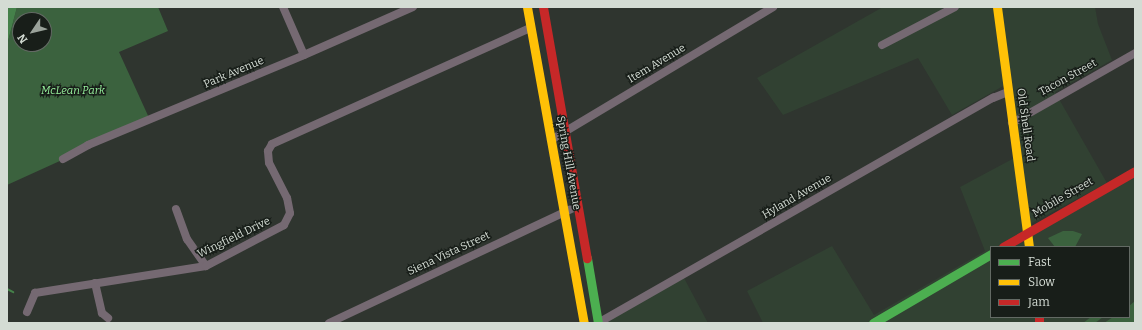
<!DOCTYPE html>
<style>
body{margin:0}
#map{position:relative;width:1142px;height:330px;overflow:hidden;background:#2f352f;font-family:Bitter,serif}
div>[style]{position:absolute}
.built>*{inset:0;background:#314132}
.green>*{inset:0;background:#3b623e}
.water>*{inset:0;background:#45814a}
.stream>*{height:2px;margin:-1px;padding:0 1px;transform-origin:1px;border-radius:1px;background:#45814a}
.street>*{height:8px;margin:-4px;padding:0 4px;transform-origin:4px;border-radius:4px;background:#756972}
.fast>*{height:9px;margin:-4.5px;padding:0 4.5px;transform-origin:4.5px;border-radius:4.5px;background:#4caf50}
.slow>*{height:9px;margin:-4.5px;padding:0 4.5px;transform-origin:4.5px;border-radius:4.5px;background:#ffc107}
.jam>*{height:9px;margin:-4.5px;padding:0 4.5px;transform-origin:4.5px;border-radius:4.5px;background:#c62828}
span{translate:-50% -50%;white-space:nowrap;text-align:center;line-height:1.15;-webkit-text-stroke:3px #181e19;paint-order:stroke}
.street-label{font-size:11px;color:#d4dcd4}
.park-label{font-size:11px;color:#98f29e;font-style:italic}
.frame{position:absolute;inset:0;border:8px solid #d4dcd4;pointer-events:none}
.legend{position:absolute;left:990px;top:246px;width:140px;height:72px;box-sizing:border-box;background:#181e19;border:1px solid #636a64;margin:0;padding:5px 7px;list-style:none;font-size:12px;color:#d4dcd4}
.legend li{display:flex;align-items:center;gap:8px;height:20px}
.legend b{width:20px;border:1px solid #636a64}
.north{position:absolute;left:12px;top:12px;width:40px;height:40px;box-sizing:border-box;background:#181e19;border:1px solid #636a64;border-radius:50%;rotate:235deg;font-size:11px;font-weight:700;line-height:16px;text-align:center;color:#d4dcd4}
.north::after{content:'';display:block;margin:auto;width:14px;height:18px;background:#9aa29a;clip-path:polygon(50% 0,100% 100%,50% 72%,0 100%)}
</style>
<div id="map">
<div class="built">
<i style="clip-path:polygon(evenodd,883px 7px,1095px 7px,1098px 24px,1112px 60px,1055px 92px,1107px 183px,1032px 223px,1033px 235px,1135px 175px,1135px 323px,763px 323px,747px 291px,832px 246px,874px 315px,985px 251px,960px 187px,1020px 155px,1012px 81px,952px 115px,918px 58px,783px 115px,757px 78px,883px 7px,991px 247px,1129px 247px,1129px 317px,991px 317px,991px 247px)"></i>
<i style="clip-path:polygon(684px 278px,708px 323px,603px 323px)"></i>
</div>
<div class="green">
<i style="clip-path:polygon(evenodd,17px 7px,158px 7px,168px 31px,119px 52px,150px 120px,7px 185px,7px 45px,17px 7px,20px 20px,44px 20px,44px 44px,20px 44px,20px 20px)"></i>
<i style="clip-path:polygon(1063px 231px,1073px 231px,1082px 234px,1075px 247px,1055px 247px,1048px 238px)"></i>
<i style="clip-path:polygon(1135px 301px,1135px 323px,1104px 323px,1113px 317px,1129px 317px,1129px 306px)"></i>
<i style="clip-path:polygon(1091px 317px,1103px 317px,1095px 323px,1083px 323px)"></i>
</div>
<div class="water">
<i style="clip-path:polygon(7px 7px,17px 7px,7px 45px)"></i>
</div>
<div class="stream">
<i style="left:7px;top:289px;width:7px;rotate:27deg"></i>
</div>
<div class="street">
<i style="left:283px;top:7px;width:52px;rotate:66.4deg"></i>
<i style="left:882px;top:45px;width:82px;rotate:-27.5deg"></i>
<i style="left:1012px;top:123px;width:142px;rotate:-29.6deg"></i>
<i style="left:551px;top:140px;width:259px;rotate:-30.9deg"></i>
<i style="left:63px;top:159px;width:29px;rotate:-29deg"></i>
<i style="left:88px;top:145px;width:234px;rotate:-22.6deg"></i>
<i style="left:304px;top:55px;width:119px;rotate:-23.8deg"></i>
<i style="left:176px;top:209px;width:32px;rotate:70deg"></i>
<i style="left:187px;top:239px;width:33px;rotate:55deg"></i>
<i style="left:95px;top:283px;width:31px;rotate:77deg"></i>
<i style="left:102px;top:313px;width:8px;rotate:40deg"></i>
<i style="left:27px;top:312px;width:21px;rotate:-67deg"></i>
<i style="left:35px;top:293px;width:173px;rotate:-9deg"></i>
<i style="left:206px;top:266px;width:88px;rotate:-27.7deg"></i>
<i style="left:284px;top:225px;width:13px;rotate:-63deg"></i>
<i style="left:290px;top:213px;width:15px;rotate:-101deg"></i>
<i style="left:287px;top:198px;width:39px;rotate:-117deg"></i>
<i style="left:269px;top:163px;width:12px;rotate:-95deg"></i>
<i style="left:268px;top:151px;width:8px;rotate:-60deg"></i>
<i style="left:272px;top:144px;width:283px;rotate:-24.2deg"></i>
<i style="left:329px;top:323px;width:275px;rotate:-25.2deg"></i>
<i style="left:598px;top:323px;width:455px;rotate:-29.7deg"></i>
<i style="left:993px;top:98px;width:16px;rotate:-22deg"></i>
</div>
<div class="fast">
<i style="left:587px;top:258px;width:66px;rotate:80.4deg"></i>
<i style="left:873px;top:323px;width:137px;rotate:-30.3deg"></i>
</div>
<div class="slow">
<i style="left:527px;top:7px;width:321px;rotate:79.8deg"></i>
<i style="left:997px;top:7px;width:242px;rotate:82.4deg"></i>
</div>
<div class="jam">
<i style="left:543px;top:7px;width:255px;rotate:80.1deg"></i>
<i style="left:1003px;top:247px;width:152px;rotate:-29.9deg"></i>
<i style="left:1039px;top:317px;width:6px;rotate:90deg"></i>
</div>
<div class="street-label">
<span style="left:657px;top:64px;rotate:-31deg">Item Avenue</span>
<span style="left:234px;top:73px;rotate:-23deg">Park Avenue</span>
<span style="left:1068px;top:78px;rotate:-29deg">Tacon Street</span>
<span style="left:1025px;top:125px;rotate:82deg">Old Shell Road</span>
<span style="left:568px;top:163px;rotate:80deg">Spring Hill Avenue</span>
<span style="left:797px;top:197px;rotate:-30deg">Hyland Avenue</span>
<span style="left:1063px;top:198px;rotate:-30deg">Mobile Street</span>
<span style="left:234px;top:238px;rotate:-26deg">Wingfield Drive</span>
<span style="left:449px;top:254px;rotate:-25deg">Siena Vista Street</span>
</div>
<div class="park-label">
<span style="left:73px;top:91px">McLean Park</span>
</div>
<div class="frame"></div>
<ul class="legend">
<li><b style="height:5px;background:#4caf50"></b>Fast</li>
<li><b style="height:5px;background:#ffc107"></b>Slow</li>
<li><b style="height:5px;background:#c62828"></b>Jam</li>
</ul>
<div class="north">N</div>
</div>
